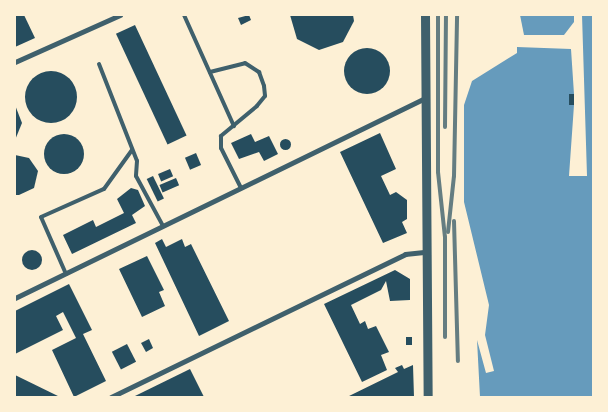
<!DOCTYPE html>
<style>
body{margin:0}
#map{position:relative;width:608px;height:412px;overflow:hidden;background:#fdf0d5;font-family:Bitter,serif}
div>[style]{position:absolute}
.water>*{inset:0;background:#669bbc}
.building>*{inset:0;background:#264d5e;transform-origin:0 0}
.round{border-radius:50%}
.service>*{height:4px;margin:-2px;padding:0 2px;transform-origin:2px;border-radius:2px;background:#3f606c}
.minor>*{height:5px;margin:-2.5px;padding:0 2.5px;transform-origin:2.5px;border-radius:2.5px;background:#3f606c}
.tertiary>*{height:9px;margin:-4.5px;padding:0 4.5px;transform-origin:4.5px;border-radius:4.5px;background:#3f606c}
.rail>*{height:4px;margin:-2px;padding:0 2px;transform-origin:2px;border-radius:2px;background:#657d81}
span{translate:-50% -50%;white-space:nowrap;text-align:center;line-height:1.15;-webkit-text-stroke:5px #fdf0d5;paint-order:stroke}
.frame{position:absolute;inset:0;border:16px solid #fdf0d5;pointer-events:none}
</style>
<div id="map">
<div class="water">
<i style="clip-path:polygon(520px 15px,574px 15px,574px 22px,564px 35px,524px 35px)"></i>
<i style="clip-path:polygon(582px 15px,593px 15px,593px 397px,480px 397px,477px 340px,486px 373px,494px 371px,485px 335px,489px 305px,464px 202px,464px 105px,472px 81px,517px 53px,517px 47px,571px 49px,574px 94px,569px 94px,569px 105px,574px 105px,569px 176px,587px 176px)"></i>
</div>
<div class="building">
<i style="clip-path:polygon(15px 15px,24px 15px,35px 38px,15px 47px)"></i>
<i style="clip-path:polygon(249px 15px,251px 20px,241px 25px,238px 18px)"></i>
<i style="clip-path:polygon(290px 15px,353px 15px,354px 21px,343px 42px,319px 50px,297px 39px)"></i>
<i style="left:135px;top:25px;width:122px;height:21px;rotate:65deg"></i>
<i class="round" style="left:344px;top:48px;width:46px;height:46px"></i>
<i class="round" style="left:25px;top:71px;width:52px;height:52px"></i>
<i style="left:569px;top:94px;width:5px;height:11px"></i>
<i style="clip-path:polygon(15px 105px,22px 123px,15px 140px)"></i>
<i style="clip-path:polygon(380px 133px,396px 169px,381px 176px,390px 195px,396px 192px,407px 200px,407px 219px,402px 222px,407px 233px,383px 243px,340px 152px)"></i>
<i class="round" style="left:44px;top:134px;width:40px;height:40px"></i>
<i style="clip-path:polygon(251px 134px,255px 142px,269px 136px,278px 154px,264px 161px,259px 152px,239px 159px,231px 143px)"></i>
<i class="round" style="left:279.5px;top:138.5px;width:11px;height:11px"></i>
<i style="left:196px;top:153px;width:13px;height:12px;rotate:67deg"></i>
<i style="clip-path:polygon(15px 155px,29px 158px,38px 171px,34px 188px,19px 195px,15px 195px)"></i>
<i style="left:170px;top:169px;width:8px;height:13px;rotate:67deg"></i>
<i style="left:153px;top:176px;width:25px;height:7px;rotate:64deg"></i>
<i style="left:176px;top:178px;width:8px;height:18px;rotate:67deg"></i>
<i style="clip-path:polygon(131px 188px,138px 190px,145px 206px,132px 215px,136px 223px,72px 254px,63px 235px,93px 220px,96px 227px,124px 213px,117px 199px)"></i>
<i style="clip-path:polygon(162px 239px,166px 247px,182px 239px,185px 247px,191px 244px,229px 321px,199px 336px,155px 243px)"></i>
<i class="round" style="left:22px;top:250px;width:20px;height:20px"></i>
<i style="clip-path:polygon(147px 256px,164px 290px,159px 292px,165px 306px,142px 317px,119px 269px)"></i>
<i style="clip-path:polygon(395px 270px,410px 279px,410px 300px,390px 301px,386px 281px,381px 290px,351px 305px,360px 324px,365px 321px,368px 329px,376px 326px,389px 352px,381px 355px,387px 370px,362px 382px,324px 304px)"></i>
<i style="clip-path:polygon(69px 284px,92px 330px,83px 334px,106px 381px,74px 397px,52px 350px,76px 338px,63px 312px,56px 316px,63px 330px,15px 354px,15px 311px)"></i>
<i style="left:406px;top:337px;width:6px;height:8px"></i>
<i style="clip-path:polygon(149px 339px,153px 348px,146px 352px,141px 343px)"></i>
<i style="left:127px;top:344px;width:20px;height:17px;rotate:63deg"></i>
<i style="clip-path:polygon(402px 365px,404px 369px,413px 365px,414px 397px,347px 397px,398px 372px,395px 368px)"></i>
<i style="clip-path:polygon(190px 369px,204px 397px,133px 397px,137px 395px)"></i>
<i style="clip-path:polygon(15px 375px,60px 397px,15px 397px)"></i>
</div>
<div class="service">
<i style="left:184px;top:15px;width:122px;rotate:65.8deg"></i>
<i style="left:99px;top:64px;width:104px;rotate:68.6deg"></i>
<i style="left:137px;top:161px;width:15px;rotate:94deg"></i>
<i style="left:136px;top:176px;width:57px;rotate:61.6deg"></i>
<i style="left:210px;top:72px;width:36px;rotate:-14deg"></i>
<i style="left:245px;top:63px;width:17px;rotate:33deg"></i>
<i style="left:259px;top:72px;width:15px;rotate:70deg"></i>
<i style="left:264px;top:86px;width:10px;rotate:84deg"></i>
<i style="left:265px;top:96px;width:13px;rotate:129deg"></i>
<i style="left:257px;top:106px;width:47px;rotate:140.2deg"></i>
<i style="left:221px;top:136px;width:12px;rotate:90deg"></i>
<i style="left:221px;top:148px;width:45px;rotate:63.4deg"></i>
<i style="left:66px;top:274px;width:62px;rotate:-113.7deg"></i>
<i style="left:41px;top:217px;width:69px;rotate:-24deg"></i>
<i style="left:104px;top:189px;width:48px;rotate:-54.3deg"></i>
</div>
<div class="minor">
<i style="left:15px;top:62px;width:115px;rotate:-24.1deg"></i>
<i style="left:15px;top:298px;width:454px;rotate:-26deg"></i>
<i style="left:111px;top:397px;width:327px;rotate:-25.9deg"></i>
<i style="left:405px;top:254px;width:19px;rotate:-6deg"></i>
</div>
<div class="tertiary">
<i style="left:425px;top:15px;width:382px;rotate:89.6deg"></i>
</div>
<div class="rail">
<i style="left:438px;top:15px;width:157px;rotate:90deg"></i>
<i style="left:438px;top:172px;width:65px;rotate:83.9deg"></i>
<i style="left:445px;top:237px;width:100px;rotate:90deg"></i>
<i style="left:445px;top:127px;width:112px;rotate:-89.5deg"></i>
<i style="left:454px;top:221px;width:140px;rotate:88.4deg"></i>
<i style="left:448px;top:232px;width:56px;rotate:-83.9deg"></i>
<i style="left:454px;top:176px;width:161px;rotate:-88.9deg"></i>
</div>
<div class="frame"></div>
</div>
